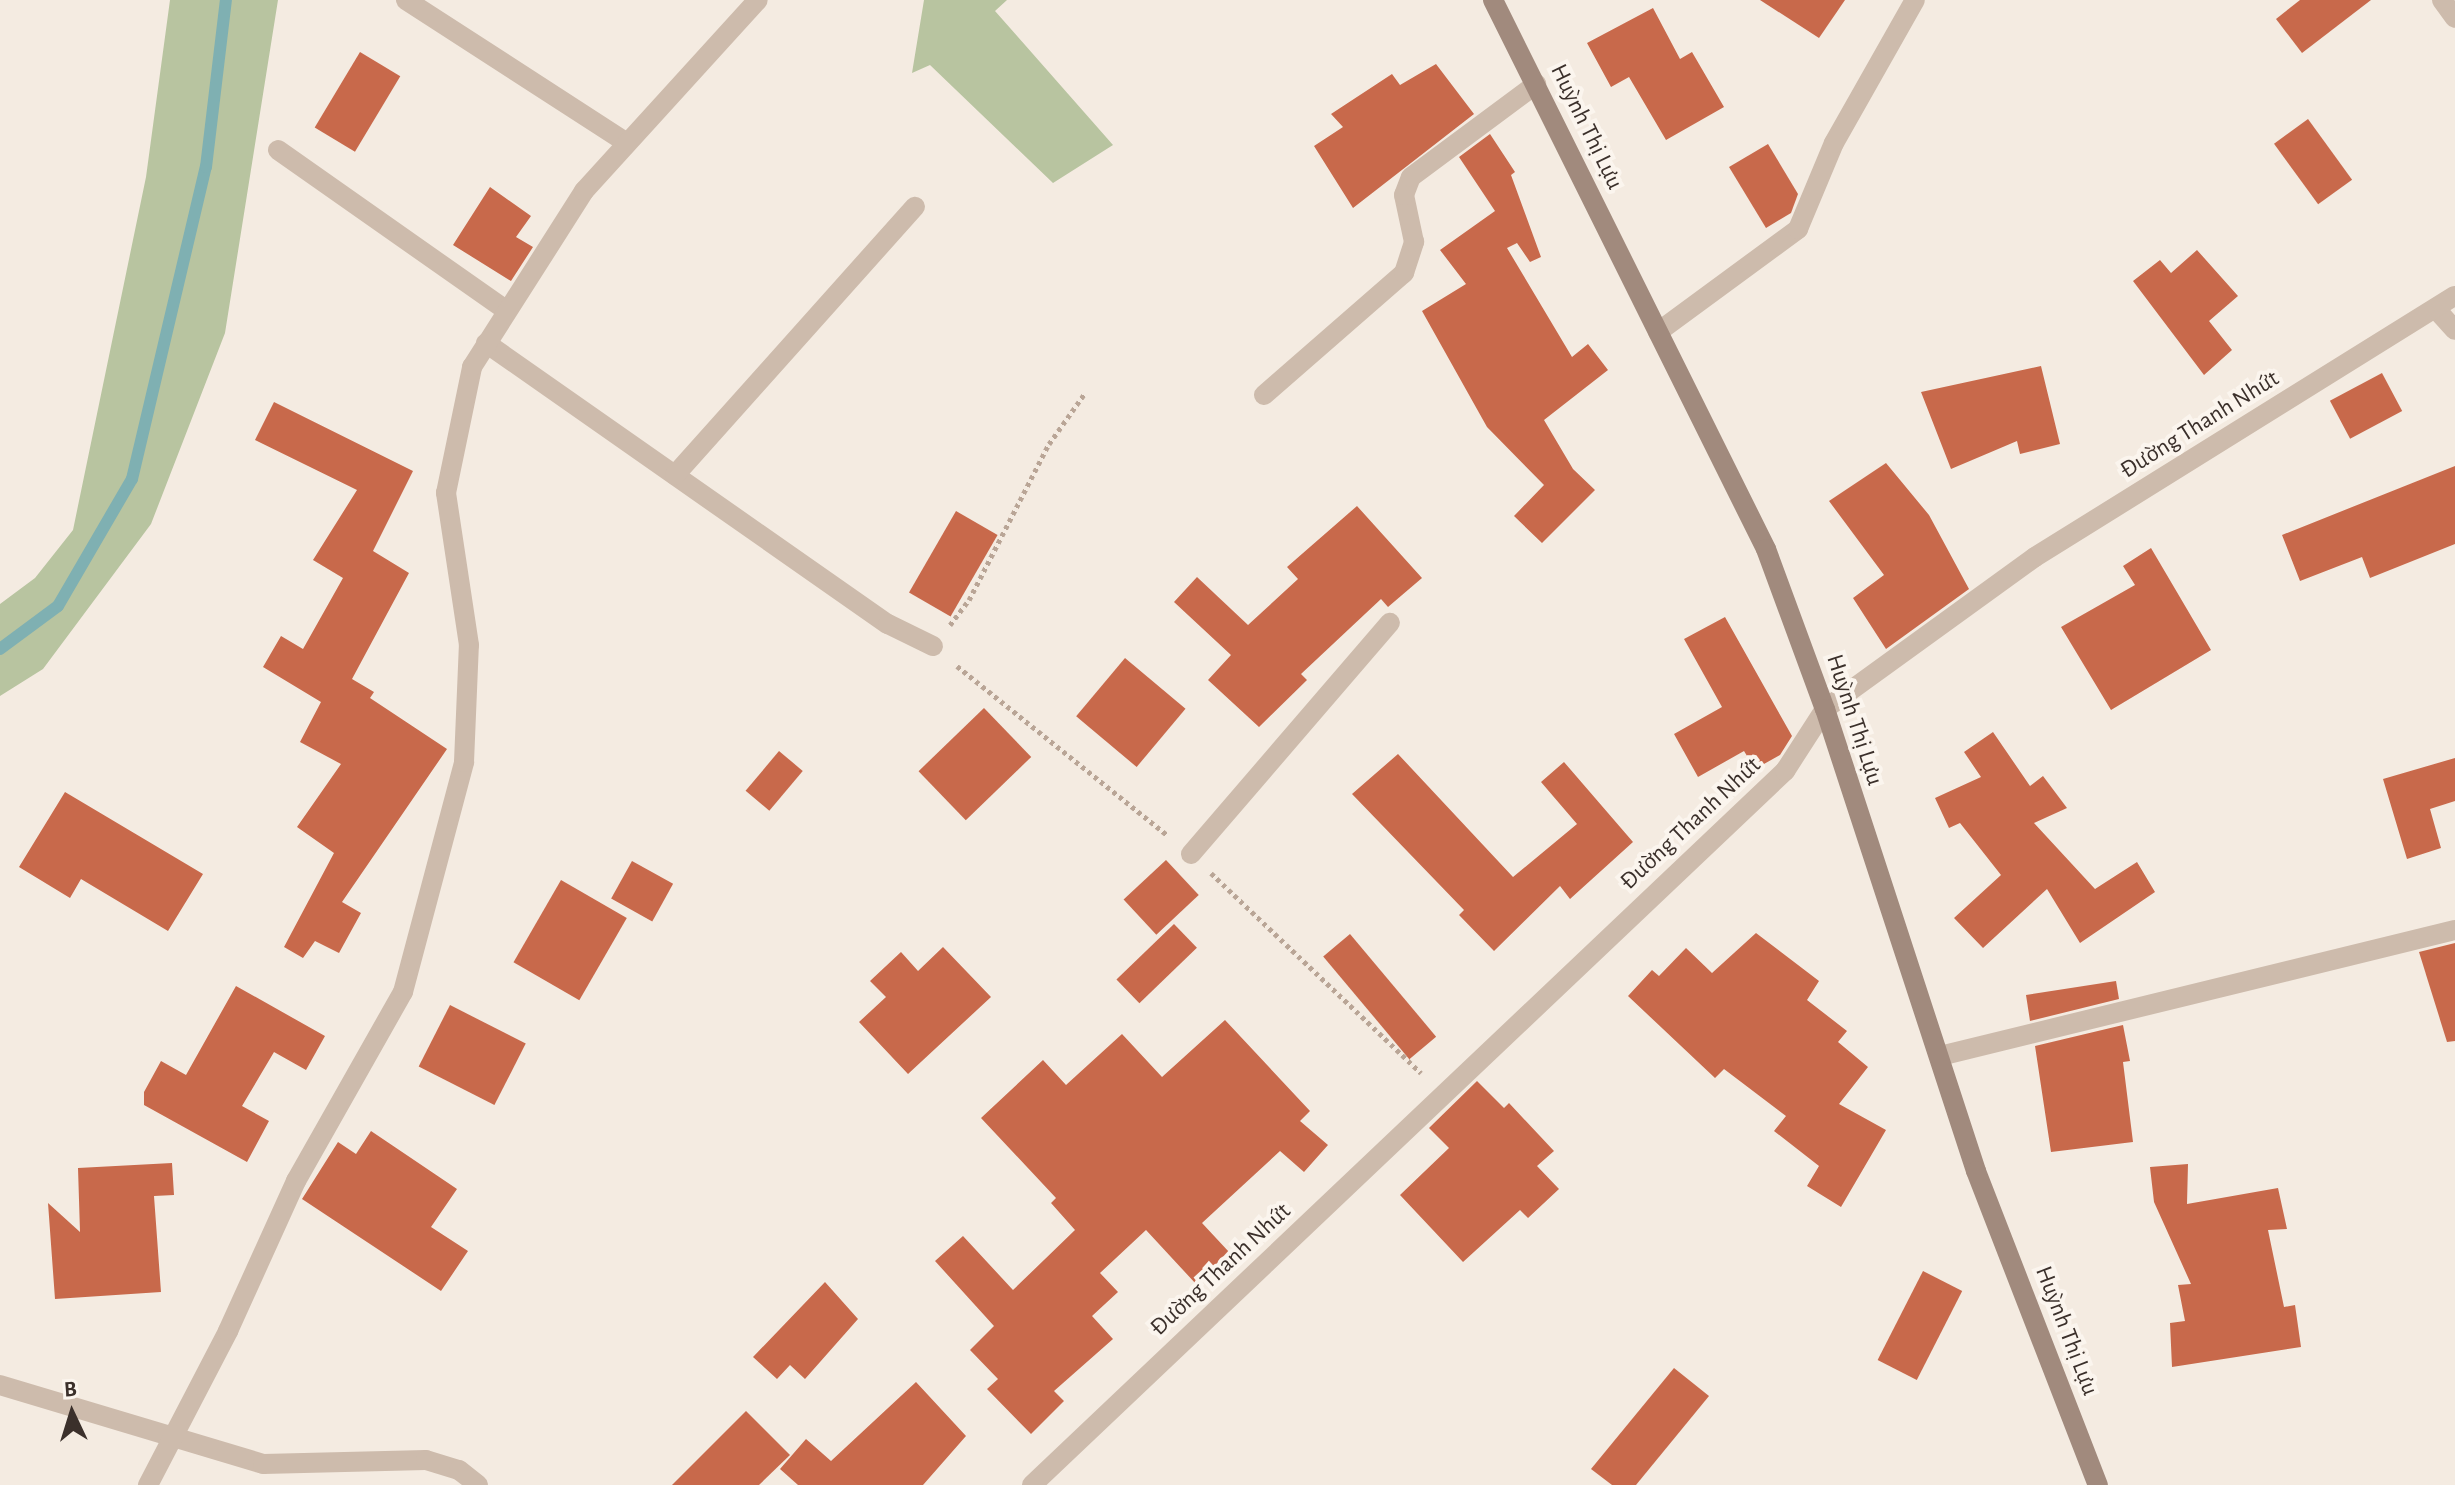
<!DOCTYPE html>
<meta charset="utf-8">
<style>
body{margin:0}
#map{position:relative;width:2455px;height:1485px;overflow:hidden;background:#f4ebe1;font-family:"Alegreya Sans",sans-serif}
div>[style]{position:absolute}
.green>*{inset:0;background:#b8c4a0}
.stream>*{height:12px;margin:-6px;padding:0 6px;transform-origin:6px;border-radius:6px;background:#7fb0b2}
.building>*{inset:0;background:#c8694b;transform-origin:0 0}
.path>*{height:5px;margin-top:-2.5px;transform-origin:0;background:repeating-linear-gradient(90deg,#b9a596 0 4px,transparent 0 8px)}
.street>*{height:20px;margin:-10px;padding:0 10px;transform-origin:10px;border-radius:10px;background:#cdbbac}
.secondary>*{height:20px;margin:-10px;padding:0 10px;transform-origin:10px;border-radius:10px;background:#a18a7d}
span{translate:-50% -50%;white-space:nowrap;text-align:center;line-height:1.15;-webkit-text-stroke:8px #fbf5ee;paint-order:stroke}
.street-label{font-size:24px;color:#3b302b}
.north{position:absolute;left:32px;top:1373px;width:80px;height:80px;-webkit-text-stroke:6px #fbf5ee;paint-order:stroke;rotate:356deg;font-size:22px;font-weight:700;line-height:32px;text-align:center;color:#3b302b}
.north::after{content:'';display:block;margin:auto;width:28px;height:36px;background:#3b302b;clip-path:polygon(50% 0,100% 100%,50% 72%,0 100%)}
</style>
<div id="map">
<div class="green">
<i style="clip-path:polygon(170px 0,278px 0,225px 333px,151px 524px,43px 669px,0 696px,0 604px,35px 578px,73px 530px,146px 177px)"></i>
<i style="clip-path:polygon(924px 0,1007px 0,995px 11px,1113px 145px,1053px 183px,930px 65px,912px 73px)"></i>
</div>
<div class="stream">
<i style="left:0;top:649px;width:72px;rotate:-36.6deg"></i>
<i style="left:58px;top:606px;width:147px;rotate:-59.8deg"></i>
<i style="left:132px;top:479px;width:321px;rotate:-76.7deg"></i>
<i style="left:206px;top:167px;width:168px;rotate:-83.2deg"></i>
</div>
<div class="building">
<i style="clip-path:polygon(1760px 0,1845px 0,1819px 38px)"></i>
<i style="clip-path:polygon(2300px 0,2371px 0,2302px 53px,2276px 19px)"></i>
<i style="clip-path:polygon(1653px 8px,1680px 59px,1692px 52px,1724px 107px,1666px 140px,1629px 77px,1611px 87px,1587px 43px)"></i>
<i style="left:360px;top:52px;width:47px;height:88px;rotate:31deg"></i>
<i style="clip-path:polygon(1436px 64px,1474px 114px,1353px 208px,1314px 146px,1343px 127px,1331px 114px,1392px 74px,1400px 85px)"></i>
<i style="left:2308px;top:119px;width:75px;height:42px;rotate:54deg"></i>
<i style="clip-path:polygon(1490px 134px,1515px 172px,1511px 175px,1541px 257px,1530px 262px,1517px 243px,1507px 248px,1572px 357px,1588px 344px,1608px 370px,1544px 420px,1573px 469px,1595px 490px,1542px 543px,1514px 516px,1544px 485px,1487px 427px,1422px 311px,1466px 284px,1440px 250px,1495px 211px,1459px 157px)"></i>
<i style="clip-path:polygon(1768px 144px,1798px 194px,1791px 213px,1766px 228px,1729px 167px)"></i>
<i style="clip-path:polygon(490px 187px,531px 216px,516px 237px,533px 247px,511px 281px,453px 245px)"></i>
<i style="clip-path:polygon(2197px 250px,2238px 296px,2209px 321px,2232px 350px,2204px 375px,2133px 281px,2160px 260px,2171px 273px)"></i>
<i style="clip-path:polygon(2041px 366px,2060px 444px,2020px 454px,2017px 441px,1951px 469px,1921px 392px)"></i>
<i style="left:2382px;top:373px;width:43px;height:59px;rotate:62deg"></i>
<i style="clip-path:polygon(274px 402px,413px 471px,373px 551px,409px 573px,352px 679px,374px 692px,370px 698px,447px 749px,342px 902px,361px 913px,339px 953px,315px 941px,303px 958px,284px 947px,334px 853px,297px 827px,341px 764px,300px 742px,321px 702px,263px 667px,281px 636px,303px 649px,343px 578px,313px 560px,357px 490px,255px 440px)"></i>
<i style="clip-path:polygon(1886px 463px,1929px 515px,1969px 589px,1886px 649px,1853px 598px,1884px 575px,1829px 501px)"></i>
<i style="clip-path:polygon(2455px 466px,2455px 544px,2370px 578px,2362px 557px,2300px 581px,2282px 535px)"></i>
<i style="clip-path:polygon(1357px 506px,1422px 578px,1388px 607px,1381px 599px,1301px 674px,1307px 680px,1259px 727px,1208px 680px,1231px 655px,1174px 602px,1197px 577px,1248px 625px,1298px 579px,1287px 567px)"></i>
<i style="left:956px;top:511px;width:48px;height:94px;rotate:30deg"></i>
<i style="clip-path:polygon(2151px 548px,2211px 650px,2111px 710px,2061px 627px,2135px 585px,2123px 566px)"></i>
<i style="clip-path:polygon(1725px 617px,1792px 736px,1780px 755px,1755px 769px,1744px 751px,1698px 777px,1674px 734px,1722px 707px,1684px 639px)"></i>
<i style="left:1125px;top:658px;width:79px;height:76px;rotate:40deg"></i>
<i style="left:984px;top:708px;width:68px;height:91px;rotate:46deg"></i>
<i style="clip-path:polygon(1993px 732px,2030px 786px,2043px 776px,2067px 808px,2034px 823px,2095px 889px,2137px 862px,2155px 892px,2080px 943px,2047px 889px,1983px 948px,1954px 918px,2001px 875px,1960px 823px,1949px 828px,1935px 798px,1981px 777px,1964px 752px)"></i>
<i style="left:779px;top:751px;width:31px;height:52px;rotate:40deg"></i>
<i style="clip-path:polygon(1398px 754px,1513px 877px,1577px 824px,1541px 782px,1564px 762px,1633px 842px,1570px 899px,1560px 886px,1494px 951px,1459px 915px,1464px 910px,1352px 794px)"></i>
<i style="clip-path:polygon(2455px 758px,2455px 801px,2430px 809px,2441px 848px,2407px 859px,2383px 779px)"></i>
<i style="clip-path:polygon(65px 792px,203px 874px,168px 931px,81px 879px,70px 898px,19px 867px)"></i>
<i style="left:1166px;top:860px;width:48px;height:58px;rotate:47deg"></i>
<i style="left:632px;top:861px;width:47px;height:43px;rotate:29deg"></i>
<i style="left:561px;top:880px;width:76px;height:95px;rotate:30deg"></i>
<i style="left:1174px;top:924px;width:33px;height:80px;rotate:46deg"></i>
<i style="clip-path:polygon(1756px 933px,1819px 981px,1807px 1000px,1847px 1031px,1838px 1042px,1868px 1067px,1839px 1104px,1886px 1130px,1841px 1207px,1807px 1186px,1819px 1166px,1774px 1131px,1786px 1116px,1724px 1069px,1715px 1078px,1628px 996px,1652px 970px,1659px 976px,1686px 948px,1712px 973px)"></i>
<i style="left:1350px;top:934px;width:134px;height:35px;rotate:50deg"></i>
<i style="clip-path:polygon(2455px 943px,2455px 1041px,2447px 1042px,2419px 952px)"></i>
<i style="clip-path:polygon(943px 947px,991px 997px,908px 1074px,859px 1022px,886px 997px,870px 981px,901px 952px,918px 971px)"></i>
<i style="clip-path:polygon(2116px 981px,2119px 999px,2030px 1021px,2026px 995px)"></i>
<i style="clip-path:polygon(236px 986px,325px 1036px,306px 1070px,274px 1052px,242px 1106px,269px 1121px,247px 1162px,144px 1105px,144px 1092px,161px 1061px,186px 1075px)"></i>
<i style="left:450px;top:1005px;width:85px;height:69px;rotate:27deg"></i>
<i style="clip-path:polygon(1225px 1020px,1310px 1111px,1300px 1121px,1328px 1145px,1304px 1172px,1280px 1151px,1202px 1223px,1229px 1252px,1196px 1284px,1146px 1230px,1100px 1273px,1118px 1292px,1092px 1316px,1113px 1339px,1054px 1391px,1064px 1401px,1031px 1434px,987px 1389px,998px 1379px,970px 1350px,994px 1326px,935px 1261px,963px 1236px,1013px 1290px,1075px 1230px,1051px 1203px,1056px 1198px,981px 1118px,1043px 1060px,1066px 1085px,1122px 1034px,1162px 1077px)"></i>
<i style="clip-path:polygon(2123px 1025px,2130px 1061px,2123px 1062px,2133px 1142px,2051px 1152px,2035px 1046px)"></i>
<i style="clip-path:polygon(1477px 1081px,1504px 1108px,1509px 1103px,1554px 1151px,1537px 1166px,1559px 1189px,1528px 1218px,1520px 1210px,1463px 1262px,1400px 1195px,1449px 1148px,1429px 1128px)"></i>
<i style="clip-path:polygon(371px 1131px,457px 1189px,431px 1227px,468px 1251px,441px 1291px,302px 1199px,338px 1142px,356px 1154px)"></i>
<i style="clip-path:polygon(172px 1163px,174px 1195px,154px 1196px,161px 1292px,55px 1299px,48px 1203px,80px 1232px,78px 1168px)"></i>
<i style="clip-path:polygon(2188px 1164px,2187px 1204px,2278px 1188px,2287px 1229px,2268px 1230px,2284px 1307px,2295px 1305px,2301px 1347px,2172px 1367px,2170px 1323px,2185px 1321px,2178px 1285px,2191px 1284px,2154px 1202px,2150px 1167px)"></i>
<i style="left:1923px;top:1271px;width:44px;height:100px;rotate:27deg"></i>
<i style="clip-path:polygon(825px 1282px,858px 1319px,805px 1379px,790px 1365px,777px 1379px,753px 1357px)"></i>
<i style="clip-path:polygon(1674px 1368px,1709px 1396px,1636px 1485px,1612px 1485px,1591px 1469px)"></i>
<i style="clip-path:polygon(916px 1382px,966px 1436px,923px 1485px,798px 1485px,780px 1469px,806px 1439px,831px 1461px)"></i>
<i style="clip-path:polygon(746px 1411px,790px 1455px,759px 1485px,672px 1485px)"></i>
</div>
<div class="path">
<i style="left:950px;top:625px;width:31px;rotate:-53deg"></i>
<i style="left:969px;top:600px;width:175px;rotate:-62.9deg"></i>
<i style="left:1049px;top:444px;width:62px;rotate:-54.8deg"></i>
<i style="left:957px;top:666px;width:270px;rotate:38.8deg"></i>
<i style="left:1211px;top:873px;width:290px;rotate:43.6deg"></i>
</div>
<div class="street">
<i style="left:406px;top:0;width:263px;rotate:32.9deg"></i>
<i style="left:2442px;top:0;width:22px;rotate:54deg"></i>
<i style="left:278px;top:150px;width:279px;rotate:35.1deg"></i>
<i style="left:2436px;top:309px;width:28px;rotate:48deg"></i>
<i style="left:1658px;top:332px;width:174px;rotate:-36.3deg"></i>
<i style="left:1798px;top:229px;width:93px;rotate:-67.3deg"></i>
<i style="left:1834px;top:143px;width:164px;rotate:-60.5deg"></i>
<i style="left:486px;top:343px;width:490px;rotate:35deg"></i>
<i style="left:888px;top:624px;width:50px;rotate:26.1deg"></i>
<i style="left:1264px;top:395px;width:186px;rotate:-41.1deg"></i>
<i style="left:1404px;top:273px;width:33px;rotate:-72deg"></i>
<i style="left:1414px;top:242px;width:48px;rotate:-102deg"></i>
<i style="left:1404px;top:195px;width:19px;rotate:-69deg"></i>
<i style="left:1411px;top:177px;width:156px;rotate:-36.6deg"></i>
<i style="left:675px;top:475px;width:360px;rotate:-48.2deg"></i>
<i style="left:1191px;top:854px;width:305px;rotate:-49.3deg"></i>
<i style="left:1940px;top:1056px;width:530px;rotate:-13.75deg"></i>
<i style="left:0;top:1385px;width:275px;rotate:16.7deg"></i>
<i style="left:263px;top:1464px;width:163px;rotate:-1.4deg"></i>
<i style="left:426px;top:1460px;width:34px;rotate:17deg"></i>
<i style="left:459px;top:1470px;width:24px;rotate:38deg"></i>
<i style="left:148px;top:1485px;width:174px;rotate:-62.5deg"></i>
<i style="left:228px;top:1331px;width:165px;rotate:-65.6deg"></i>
<i style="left:296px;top:1181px;width:217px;rotate:-60.5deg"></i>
<i style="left:403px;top:992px;width:238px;rotate:-75.1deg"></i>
<i style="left:464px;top:762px;width:117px;rotate:-87.6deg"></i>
<i style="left:469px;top:645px;width:154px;rotate:-98.6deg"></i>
<i style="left:446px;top:493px;width:129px;rotate:-78.3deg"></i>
<i style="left:472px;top:367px;width:209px;rotate:-57.5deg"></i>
<i style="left:584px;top:191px;width:258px;rotate:-47.7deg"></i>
<i style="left:1032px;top:1485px;width:1038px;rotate:-43.48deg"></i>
<i style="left:1785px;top:771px;width:74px;rotate:-57.2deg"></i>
<i style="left:1825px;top:709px;width:259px;rotate:-35.9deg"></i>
<i style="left:2035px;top:557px;width:494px;rotate:-31.9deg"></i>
</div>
<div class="secondary">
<i style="left:1493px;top:0;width:613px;rotate:63.56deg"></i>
<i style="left:1766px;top:549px;width:171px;rotate:69.8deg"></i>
<i style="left:1825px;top:709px;width:486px;rotate:71.9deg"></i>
<i style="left:1976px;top:1171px;width:337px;rotate:68.8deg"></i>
</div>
<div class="street-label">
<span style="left:1586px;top:127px;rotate:64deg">Huỳnh Thị Lựu</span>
<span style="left:2200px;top:425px;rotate:-32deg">Đường Thanh Nhứt</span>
<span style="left:1854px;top:720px;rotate:72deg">Huỳnh Thị Lựu</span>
<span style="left:1691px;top:824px;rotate:-43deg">Đường Thanh Nhứt</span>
<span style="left:1221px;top:1270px;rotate:-43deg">Đường Thanh Nhứt</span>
<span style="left:2066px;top:1331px;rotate:69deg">Huỳnh Thị Lựu</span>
</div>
<div class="north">B</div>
</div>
